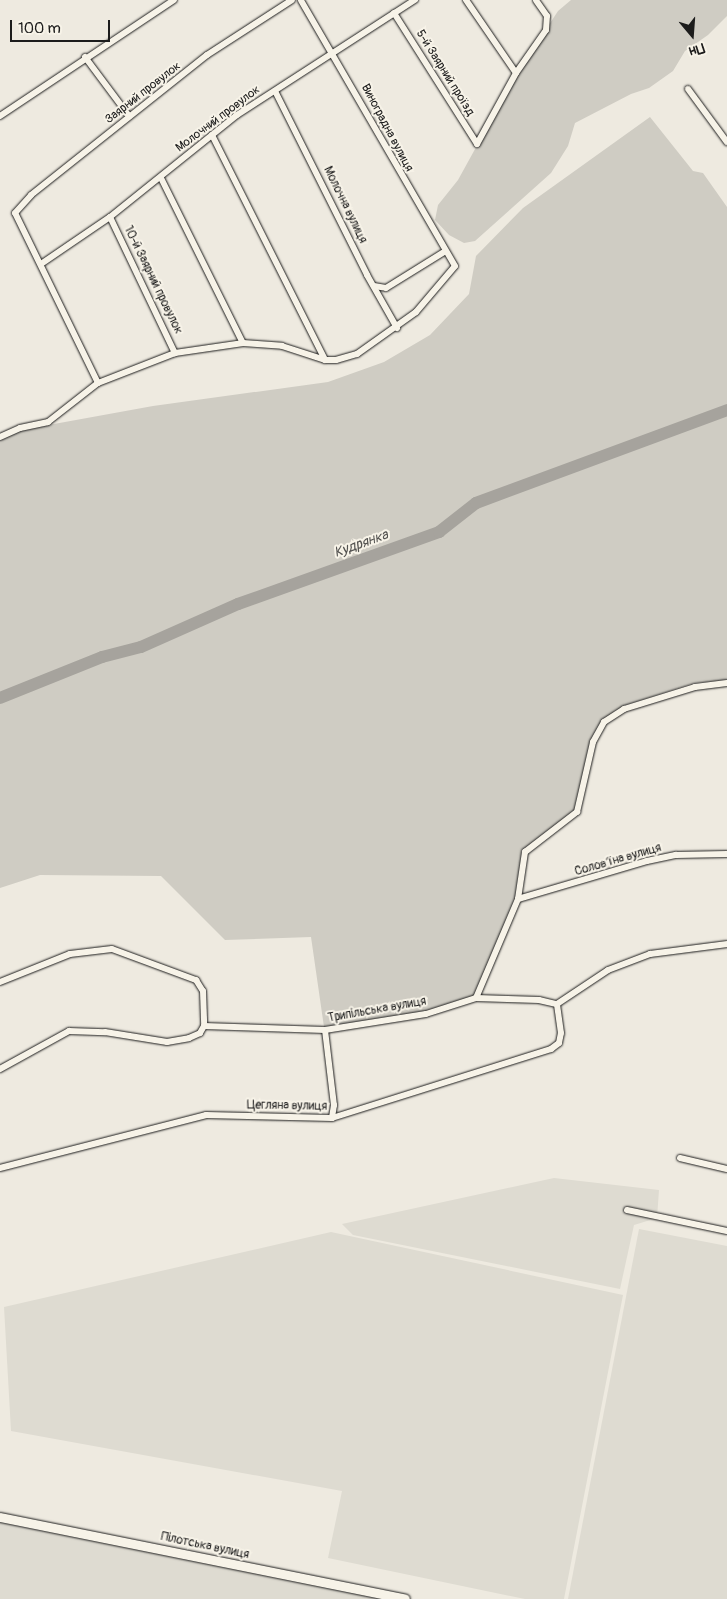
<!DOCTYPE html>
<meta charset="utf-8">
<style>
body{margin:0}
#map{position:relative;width:727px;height:1599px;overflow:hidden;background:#eeeae0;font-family:Pangolin,sans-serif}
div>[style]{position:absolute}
.built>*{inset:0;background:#dedbd1}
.green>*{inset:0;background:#cfccc3}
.river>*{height:12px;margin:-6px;padding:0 6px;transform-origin:6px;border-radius:6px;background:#a6a39d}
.roads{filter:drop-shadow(0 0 1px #1c1c1c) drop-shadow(0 0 1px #1c1c1c)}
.street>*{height:6px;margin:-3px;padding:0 3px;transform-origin:3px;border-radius:3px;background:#f7f3e8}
.secondary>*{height:9px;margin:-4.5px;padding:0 4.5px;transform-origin:4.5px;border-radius:4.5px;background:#f7f3e8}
span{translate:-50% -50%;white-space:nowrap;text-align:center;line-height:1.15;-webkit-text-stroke:4px #f7f3e8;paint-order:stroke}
.street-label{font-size:12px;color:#1c1c1c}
.water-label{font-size:14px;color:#535250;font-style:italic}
.north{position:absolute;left:667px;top:10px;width:50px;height:50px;-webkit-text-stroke:4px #f7f3e8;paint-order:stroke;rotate:162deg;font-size:14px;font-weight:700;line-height:20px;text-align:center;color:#1c1c1c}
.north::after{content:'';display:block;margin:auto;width:18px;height:22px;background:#1c1c1c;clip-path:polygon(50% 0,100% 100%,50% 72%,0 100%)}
.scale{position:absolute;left:10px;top:20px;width:100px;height:22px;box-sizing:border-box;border:2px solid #1c1c1c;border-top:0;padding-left:6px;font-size:15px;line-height:18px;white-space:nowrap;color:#1c1c1c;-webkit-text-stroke:4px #f7f3e8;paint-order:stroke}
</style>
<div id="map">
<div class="built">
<i style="clip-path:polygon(554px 1178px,659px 1190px,657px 1218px,634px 1225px,620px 1289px,353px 1235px,342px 1224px)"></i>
<i style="clip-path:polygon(639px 1229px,727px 1246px,727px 1599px,568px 1599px)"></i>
<i style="clip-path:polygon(331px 1232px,623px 1295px,564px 1599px,525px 1599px,328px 1558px,342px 1491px,11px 1431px,4px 1307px)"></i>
<i style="clip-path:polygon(0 1520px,391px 1599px,0 1599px)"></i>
</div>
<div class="green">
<i style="clip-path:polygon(571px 0,727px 0,727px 16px,708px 35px,685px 51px,673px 71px,649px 88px,631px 94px,575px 123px,568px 146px,551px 173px,475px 241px,464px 243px,449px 235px,435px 220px,438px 205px,458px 180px,513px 80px,558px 11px)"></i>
<i style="clip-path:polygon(650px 117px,693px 171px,703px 173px,727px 207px,727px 680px,694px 683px,623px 706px,602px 720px,590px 741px,575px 810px,522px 850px,515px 898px,474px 996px,425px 1012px,324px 1027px,311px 937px,225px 940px,161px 876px,40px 875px,0 888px,0 439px,21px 430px,153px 406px,328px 382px,384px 362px,430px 335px,469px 294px,476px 256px,523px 208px)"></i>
</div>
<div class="river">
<i style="left:0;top:698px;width:110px;rotate:-21.9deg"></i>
<i style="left:102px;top:657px;width:40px;rotate:-14.4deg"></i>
<i style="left:141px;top:647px;width:106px;rotate:-23.9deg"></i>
<i style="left:238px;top:604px;width:214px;rotate:-19.7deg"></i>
<i style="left:439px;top:532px;width:47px;rotate:-38.1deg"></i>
<i style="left:476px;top:503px;width:268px;rotate:-20.3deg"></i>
</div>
<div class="roads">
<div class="street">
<i style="left:466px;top:0;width:88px;rotate:55.6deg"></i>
<i style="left:394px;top:13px;width:155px;rotate:57.6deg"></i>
<i style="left:477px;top:144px;width:81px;rotate:-61.2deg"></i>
<i style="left:516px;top:73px;width:52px;rotate:-55.1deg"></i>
<i style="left:546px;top:30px;width:14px;rotate:-86deg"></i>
<i style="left:547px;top:16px;width:19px;rotate:-125deg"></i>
<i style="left:85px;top:57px;width:74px;rotate:53.3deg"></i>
<i style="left:688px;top:89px;width:66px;rotate:53.7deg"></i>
<i style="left:275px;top:91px;width:206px;rotate:63.4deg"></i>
<i style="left:367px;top:275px;width:61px;rotate:60.5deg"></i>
<i style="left:0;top:116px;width:209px;rotate:-33.7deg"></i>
<i style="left:212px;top:135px;width:252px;rotate:63.3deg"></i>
<i style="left:161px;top:178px;width:184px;rotate:63.6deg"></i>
<i style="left:110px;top:217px;width:151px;rotate:64.5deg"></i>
<i style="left:41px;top:264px;width:83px;rotate:-34.3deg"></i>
<i style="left:110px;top:217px;width:163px;rotate:-38.8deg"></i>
<i style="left:237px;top:115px;width:212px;rotate:-32.9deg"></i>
<i style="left:374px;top:286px;width:12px;rotate:9deg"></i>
<i style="left:386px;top:288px;width:68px;rotate:-31.8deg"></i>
<i style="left:98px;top:383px;width:189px;rotate:-116deg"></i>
<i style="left:15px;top:213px;width:24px;rotate:-48deg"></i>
<i style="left:31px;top:195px;width:225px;rotate:-38.5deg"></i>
<i style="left:207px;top:55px;width:101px;rotate:-32.9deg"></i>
<i style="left:0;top:437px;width:22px;rotate:-24deg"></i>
<i style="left:20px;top:428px;width:29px;rotate:-12deg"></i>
<i style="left:48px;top:422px;width:63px;rotate:-38deg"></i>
<i style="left:98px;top:383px;width:83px;rotate:-21.3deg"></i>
<i style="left:175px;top:353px;width:69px;rotate:-8.4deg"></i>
<i style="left:243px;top:343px;width:39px;rotate:4deg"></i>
<i style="left:282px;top:346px;width:45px;rotate:18deg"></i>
<i style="left:325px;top:360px;width:11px"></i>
<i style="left:336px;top:360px;width:22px;rotate:-16deg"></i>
<i style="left:357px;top:354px;width:72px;rotate:-35.4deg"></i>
<i style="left:416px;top:312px;width:60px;rotate:-49.7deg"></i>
<i style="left:455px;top:266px;width:307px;rotate:-120.1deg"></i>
<i style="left:518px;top:899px;width:134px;rotate:-16.4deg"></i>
<i style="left:647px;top:861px;width:30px;rotate:-12deg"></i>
<i style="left:676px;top:855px;width:51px;rotate:-1.1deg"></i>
<i style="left:0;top:982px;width:75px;rotate:-21.8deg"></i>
<i style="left:70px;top:954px;width:42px;rotate:-6.8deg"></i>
<i style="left:112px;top:949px;width:90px;rotate:20.3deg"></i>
<i style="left:196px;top:980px;width:13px;rotate:58deg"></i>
<i style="left:203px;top:991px;width:35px;rotate:88deg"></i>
<i style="left:476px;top:998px;width:63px;rotate:1.8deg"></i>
<i style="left:539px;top:1000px;width:18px;rotate:13deg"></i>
<i style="left:557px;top:1004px;width:61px;rotate:-33.7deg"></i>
<i style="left:608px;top:970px;width:45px;rotate:-20.9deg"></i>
<i style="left:650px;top:954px;width:78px;rotate:-7.4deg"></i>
<i style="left:325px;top:1030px;width:76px;rotate:83.2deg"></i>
<i style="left:334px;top:1105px;width:13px;rotate:99deg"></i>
<i style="left:0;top:1069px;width:79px;rotate:-28.8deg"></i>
<i style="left:69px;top:1031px;width:36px;rotate:2deg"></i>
<i style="left:105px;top:1032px;width:63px;rotate:9.2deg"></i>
<i style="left:167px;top:1042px;width:22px;rotate:-10deg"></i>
<i style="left:189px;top:1038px;width:12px;rotate:-24deg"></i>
<i style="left:200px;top:1033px;width:8px;rotate:-60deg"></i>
<i style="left:204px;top:1026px;width:121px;rotate:1.9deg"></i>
<i style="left:325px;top:1030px;width:102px;rotate:-9deg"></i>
<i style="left:426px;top:1014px;width:52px;rotate:-17.7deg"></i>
<i style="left:476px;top:998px;width:108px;rotate:-67deg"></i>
<i style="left:518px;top:899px;width:48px;rotate:-81.5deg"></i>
<i style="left:525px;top:852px;width:66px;rotate:-37.6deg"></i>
<i style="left:577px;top:812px;width:72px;rotate:-77.1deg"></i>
<i style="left:593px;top:742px;width:23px;rotate:-61deg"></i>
<i style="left:604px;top:722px;width:24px;rotate:-33deg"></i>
<i style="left:624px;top:709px;width:74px;rotate:-17.2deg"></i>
<i style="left:695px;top:687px;width:32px;rotate:-7deg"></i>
<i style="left:680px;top:1158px;width:48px;rotate:13.2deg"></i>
<i style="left:0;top:1168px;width:213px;rotate:-14.4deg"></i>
<i style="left:206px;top:1115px;width:126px;rotate:1.4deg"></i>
<i style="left:332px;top:1118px;width:230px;rotate:-17.5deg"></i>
<i style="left:551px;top:1049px;width:10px;rotate:-37deg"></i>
<i style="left:559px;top:1043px;width:10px;rotate:-79deg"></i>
<i style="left:561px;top:1033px;width:29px;rotate:-98deg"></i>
<i style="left:627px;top:1210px;width:102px;rotate:11.9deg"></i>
</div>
<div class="secondary">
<i style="left:0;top:1517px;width:413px;rotate:11.4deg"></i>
</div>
</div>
<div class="street-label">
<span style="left:445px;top:73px;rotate:58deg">5-й Заярний проїзд</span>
<span style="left:143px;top:93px;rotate:-38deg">Заярний провулок</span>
<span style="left:218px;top:119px;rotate:-37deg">Молочний провулок</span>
<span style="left:387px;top:128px;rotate:62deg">Виноградна вулиця</span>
<span style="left:345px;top:205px;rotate:64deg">Молочна вулиця</span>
<span style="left:153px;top:280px;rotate:64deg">10-й Заярний провулок</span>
<span style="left:618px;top:860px;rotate:-16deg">Соловʼїна вулиця</span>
<span style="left:377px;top:1010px;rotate:-10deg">Трипільська вулиця</span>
<span style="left:287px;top:1106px;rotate:1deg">Цегляна вулиця</span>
<span style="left:205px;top:1546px;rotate:12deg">Пілотська вулиця</span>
</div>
<div class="water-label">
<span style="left:361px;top:544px;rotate:-20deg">Кудрянка</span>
</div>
<div class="north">Пн</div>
<div class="scale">100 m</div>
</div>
